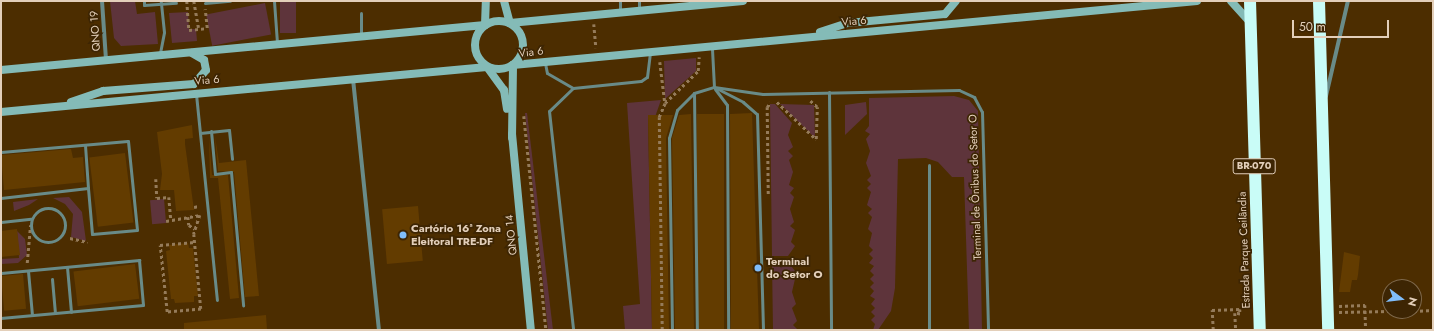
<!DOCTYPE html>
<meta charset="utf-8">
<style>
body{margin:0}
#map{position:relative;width:1434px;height:331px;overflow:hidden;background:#4c2d00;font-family:Jost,sans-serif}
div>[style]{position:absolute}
.green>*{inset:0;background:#5e343b;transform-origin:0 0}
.building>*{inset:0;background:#633c00;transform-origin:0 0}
.path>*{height:2.5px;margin-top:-1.25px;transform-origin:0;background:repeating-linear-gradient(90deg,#957b5a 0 3px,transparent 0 6px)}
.lane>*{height:3px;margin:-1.5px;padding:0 1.5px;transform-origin:1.5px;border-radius:1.5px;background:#698b88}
.lane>.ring{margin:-1.5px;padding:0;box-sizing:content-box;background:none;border:3px solid #698b88;border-radius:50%}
.street>*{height:4px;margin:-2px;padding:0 2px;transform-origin:2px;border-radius:2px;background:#698b88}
.secondary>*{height:8px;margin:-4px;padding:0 4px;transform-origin:4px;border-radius:4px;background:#84bbb7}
.secondary>.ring{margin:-4px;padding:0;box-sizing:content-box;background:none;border:8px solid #84bbb7;border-radius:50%}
.highway>*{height:12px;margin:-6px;padding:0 6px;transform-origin:6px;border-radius:6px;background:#c9fcf7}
.dots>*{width:11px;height:11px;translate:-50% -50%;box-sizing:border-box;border:2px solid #3d2503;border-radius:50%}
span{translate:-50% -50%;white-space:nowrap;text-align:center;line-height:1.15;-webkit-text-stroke:3.5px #3d2503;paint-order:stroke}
.shield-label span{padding:1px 3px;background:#3d2503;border:1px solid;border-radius:3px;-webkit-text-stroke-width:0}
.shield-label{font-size:10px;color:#e3cfba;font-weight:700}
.street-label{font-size:11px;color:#e3cfba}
.poi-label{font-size:11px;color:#e3cfba;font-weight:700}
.left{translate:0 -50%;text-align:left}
.frame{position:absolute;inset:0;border:2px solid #e3cfba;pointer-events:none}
.north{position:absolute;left:1382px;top:279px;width:40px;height:40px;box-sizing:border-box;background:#3d2503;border:1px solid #7f694c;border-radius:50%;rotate:105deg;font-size:11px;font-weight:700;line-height:16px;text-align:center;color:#e3cfba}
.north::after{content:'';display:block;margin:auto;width:14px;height:18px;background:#80bdfa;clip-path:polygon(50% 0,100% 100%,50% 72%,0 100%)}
.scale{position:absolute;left:1292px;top:20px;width:97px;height:18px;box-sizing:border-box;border:2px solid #e3cfba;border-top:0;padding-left:5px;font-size:12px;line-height:14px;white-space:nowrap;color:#e3cfba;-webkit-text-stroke:3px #3d2503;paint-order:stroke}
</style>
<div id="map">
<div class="green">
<i style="clip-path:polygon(110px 1px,135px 1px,137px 14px,155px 12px,158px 44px,121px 46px,114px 38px)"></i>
<i style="left:280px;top:1px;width:16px;height:32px"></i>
<i style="left:265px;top:3px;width:32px;height:60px;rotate:79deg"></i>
<i style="clip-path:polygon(188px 12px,189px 29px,196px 29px,197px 41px,172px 43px,169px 13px)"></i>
<i style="clip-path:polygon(696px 58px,696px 71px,665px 99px,664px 61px)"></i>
<i style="clip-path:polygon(954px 96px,969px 100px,978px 111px,982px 330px,969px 330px,964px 177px,952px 177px,938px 162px,926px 158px,898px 159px,895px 288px,891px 311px,878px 330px,873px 330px,875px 324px,871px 320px,875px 316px,871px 312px,875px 308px,871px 304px,875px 299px,870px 296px,874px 291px,870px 287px,874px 283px,870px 279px,874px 275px,870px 271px,874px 266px,869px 263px,873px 258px,869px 254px,873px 250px,869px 246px,872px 233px,868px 229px,872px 217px,868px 213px,872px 209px,867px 205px,871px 192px,867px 188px,871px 184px,867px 180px,871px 176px,866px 163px,870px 151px,866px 139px,870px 134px,865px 131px,869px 126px,869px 98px)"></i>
<i style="clip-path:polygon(661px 100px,655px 117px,648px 118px,652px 330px,625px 330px,623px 306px,640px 304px,627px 103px)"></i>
<i style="clip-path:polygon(866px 102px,867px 114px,845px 135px,845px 105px)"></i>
<i style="clip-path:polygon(770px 104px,775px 104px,792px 123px,788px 135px,793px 147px,788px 151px,793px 156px,789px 160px,793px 172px,789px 185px,794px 188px,790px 193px,794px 197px,790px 209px,794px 222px,790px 226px,795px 230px,791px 242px,795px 246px,788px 256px,772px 256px)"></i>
<i style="clip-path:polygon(780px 104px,814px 105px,815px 137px,813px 136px)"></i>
<i style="clip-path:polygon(525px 113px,527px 113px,553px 330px,548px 330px)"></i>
<i style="clip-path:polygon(69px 197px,82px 212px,86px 241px,71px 237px,73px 214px,65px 204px,53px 198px)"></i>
<i style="clip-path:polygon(38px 199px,29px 205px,14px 211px,13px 202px)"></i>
<i style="left:164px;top:199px;width:24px;height:14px;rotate:85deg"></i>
<i style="clip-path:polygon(17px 231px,25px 239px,27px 255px,18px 263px,1px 264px,1px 259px,19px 258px)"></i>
<i style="clip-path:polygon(788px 262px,795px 271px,792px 275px,795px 279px,792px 292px,796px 304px,792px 308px,797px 321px,793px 325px,797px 329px,773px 330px,772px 263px)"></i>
</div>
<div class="building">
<i style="clip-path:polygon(752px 113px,759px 330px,731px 330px,730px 114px)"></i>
<i style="clip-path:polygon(691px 114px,694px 330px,675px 330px,672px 138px,679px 115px)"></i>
<i style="left:697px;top:114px;width:27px;height:216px"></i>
<i style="clip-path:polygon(648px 115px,673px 115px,666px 138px,669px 330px,652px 330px)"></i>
<i style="clip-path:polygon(192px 125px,193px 138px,185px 139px,185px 144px,194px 210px,176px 211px,174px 190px,160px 190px,162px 174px,157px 132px)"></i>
<i style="clip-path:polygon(215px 136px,219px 163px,246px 160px,259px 296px,245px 297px,234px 172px,218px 171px)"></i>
<i style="clip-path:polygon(209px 137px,212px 175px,228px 175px,239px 298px,230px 299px,218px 178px,210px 178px)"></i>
<i style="clip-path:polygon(71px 149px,73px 158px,83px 157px,85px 182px,4px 190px,1px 155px)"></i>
<i style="left:125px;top:153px;width:70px;height:36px;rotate:83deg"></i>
<i style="left:418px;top:206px;width:55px;height:36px;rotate:85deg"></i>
<i style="clip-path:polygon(17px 229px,20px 255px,1px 257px,1px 231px)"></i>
<i style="clip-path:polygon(188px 243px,189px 248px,193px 248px,198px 296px,194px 296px,194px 302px,175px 303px,174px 299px,171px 299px,166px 251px,170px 250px,169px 245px)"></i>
<i style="clip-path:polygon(1344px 252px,1360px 256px,1358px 275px,1357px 280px,1352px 280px,1350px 292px,1339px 292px)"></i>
<i style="left:135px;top:264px;width:35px;height:62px;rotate:83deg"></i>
<i style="left:23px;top:274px;width:35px;height:22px;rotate:85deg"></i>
<i style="clip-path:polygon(266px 315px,267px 330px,184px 330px,184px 323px)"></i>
</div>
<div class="path">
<i style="left:187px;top:1px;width:29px;rotate:86deg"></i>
<i style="left:189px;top:30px;width:18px;rotate:-6deg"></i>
<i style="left:207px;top:28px;width:19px;rotate:-96deg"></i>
<i style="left:194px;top:1px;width:27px;rotate:80deg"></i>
<i style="left:594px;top:24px;width:24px;rotate:85deg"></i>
<i style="left:660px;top:62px;width:41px;rotate:83deg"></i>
<i style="left:777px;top:102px;width:54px;rotate:43.5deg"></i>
<i style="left:816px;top:139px;width:32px;rotate:-88deg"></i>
<i style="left:817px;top:107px;width:9px;rotate:-139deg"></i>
<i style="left:524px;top:116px;width:215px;rotate:84.1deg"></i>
<i style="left:156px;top:179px;width:19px;rotate:87deg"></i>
<i style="left:157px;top:198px;width:12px;rotate:-5deg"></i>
<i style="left:169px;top:197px;width:22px;rotate:85deg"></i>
<i style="left:768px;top:194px;width:87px;rotate:-90.7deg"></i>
<i style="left:767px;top:107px;width:6px;rotate:-51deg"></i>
<i style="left:194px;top:207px;width:5px;rotate:-11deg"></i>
<i style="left:188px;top:217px;width:8px;rotate:83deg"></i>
<i style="left:189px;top:225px;width:7px;rotate:34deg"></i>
<i style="left:166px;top:221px;width:35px;rotate:-10deg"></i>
<i style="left:200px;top:215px;width:20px;rotate:108deg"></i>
<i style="left:194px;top:234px;width:75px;rotate:84.7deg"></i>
<i style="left:201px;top:309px;width:34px;rotate:175deg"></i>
<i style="left:167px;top:312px;width:67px;rotate:-96deg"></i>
<i style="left:160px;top:245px;width:35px;rotate:-5deg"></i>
<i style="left:70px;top:238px;width:18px;rotate:13deg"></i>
<i style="left:27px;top:263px;width:38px;rotate:-85deg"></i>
<i style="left:1339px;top:306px;width:26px;rotate:-2deg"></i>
<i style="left:1365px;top:305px;width:25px;rotate:88deg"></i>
<i style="left:1414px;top:311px;width:19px;rotate:-3deg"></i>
<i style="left:1339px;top:312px;width:51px;rotate:-1.1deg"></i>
<i style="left:662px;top:330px;width:213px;rotate:-90.8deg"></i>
<i style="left:659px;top:117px;width:15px;rotate:-67deg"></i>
<i style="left:665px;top:103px;width:46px;rotate:-44.1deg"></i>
<i style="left:698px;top:71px;width:14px;rotate:-86deg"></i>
<i style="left:1213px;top:330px;width:20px;rotate:-93deg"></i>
<i style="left:1212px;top:310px;width:28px;rotate:-2deg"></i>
<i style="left:1240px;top:309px;width:5px;rotate:90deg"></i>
<i style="left:1240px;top:314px;width:5px;rotate:-169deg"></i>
<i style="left:1235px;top:313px;width:17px;rotate:87deg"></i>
</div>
<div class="lane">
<i style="left:144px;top:1px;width:4px;rotate:90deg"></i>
<i style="left:144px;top:5px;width:32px;rotate:-4deg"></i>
<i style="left:274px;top:1px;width:42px;rotate:85.9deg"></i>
<i style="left:639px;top:1px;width:10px;rotate:90deg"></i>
<i style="left:205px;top:3px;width:25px;rotate:-5deg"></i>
<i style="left:620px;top:11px;width:10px;rotate:-90deg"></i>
<i style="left:361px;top:35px;width:22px;rotate:-90deg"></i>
<i style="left:160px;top:53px;width:21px;rotate:-79deg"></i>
<i style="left:164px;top:32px;width:31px;rotate:-96deg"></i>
<i style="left:545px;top:63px;width:10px;rotate:79deg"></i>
<i style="left:547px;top:73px;width:30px;rotate:30deg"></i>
<i style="left:573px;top:88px;width:68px;rotate:-5.9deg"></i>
<i style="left:641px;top:81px;width:7px;rotate:-34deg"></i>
<i style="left:647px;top:77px;width:24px;rotate:-83deg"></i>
<i style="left:714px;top:87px;width:49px;rotate:8.1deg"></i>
<i style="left:763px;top:94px;width:196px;rotate:-1.2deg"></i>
<i style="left:959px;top:90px;width:17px;rotate:25deg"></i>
<i style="left:974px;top:97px;width:17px;rotate:62deg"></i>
<i style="left:982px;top:112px;width:218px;rotate:88.4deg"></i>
<i style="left:573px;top:88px;width:33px;rotate:136deg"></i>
<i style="left:549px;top:111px;width:220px;rotate:83.7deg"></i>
<i style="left:715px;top:89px;width:20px;rotate:53deg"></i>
<i style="left:727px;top:105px;width:225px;rotate:89.7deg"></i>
<i style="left:718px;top:89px;width:28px;rotate:27deg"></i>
<i style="left:743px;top:102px;width:18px;rotate:41deg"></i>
<i style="left:757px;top:114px;width:216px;rotate:88.4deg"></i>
<i style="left:829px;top:92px;width:238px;rotate:89.5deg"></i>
<i style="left:694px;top:93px;width:237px;rotate:89.3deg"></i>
<i style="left:196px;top:94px;width:207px;rotate:84.2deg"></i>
<i style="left:211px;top:131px;width:43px;rotate:84.7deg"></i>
<i style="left:215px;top:174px;width:16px;rotate:-7deg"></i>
<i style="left:231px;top:172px;width:134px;rotate:84.8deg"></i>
<i style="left:200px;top:133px;width:29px;rotate:-6deg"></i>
<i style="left:229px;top:130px;width:29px;rotate:84deg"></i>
<i style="left:85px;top:145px;width:43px;rotate:86deg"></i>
<i style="left:1px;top:152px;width:127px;rotate:-5deg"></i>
<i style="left:128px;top:141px;width:89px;rotate:84.2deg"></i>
<i style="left:137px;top:230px;width:45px;rotate:174.9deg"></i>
<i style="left:92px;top:234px;width:46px;rotate:-95deg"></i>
<i style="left:88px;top:188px;width:88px;rotate:173.4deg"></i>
<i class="ring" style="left:31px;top:208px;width:31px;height:31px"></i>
<i style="left:1px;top:222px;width:30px;rotate:-6deg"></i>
<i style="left:67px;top:267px;width:45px;rotate:84.9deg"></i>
<i style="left:28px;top:271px;width:44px;rotate:84.8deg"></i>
<i style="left:1px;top:273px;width:139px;rotate:-5.4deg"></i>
<i style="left:139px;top:260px;width:45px;rotate:84.9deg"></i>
<i style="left:143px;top:305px;width:143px;rotate:174.8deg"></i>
<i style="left:52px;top:279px;width:34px;rotate:85deg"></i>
<i style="left:672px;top:330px;width:192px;rotate:-90.9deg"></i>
<i style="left:669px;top:138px;width:29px;rotate:-74deg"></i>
<i style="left:677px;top:110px;width:24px;rotate:-45deg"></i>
<i style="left:694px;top:93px;width:21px;rotate:-17deg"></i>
<i style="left:714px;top:87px;width:39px;rotate:-93deg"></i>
<i style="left:929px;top:330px;width:165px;rotate:-90deg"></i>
</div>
<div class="street">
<i style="left:102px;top:1px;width:58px;rotate:86.1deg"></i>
<i style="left:353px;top:79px;width:252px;rotate:84.1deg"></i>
<i style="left:1326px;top:96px;width:98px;rotate:-77deg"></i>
</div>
<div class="secondary">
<i style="left:504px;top:1px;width:23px;rotate:75deg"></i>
<i style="left:510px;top:23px;width:234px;rotate:-5.4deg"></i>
<i style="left:1231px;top:1px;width:27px;rotate:48deg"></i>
<i class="ring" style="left:475px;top:21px;width:40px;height:40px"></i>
<i style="left:820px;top:32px;width:29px;rotate:-18deg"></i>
<i style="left:848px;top:23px;width:97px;rotate:-5.3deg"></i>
<i style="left:945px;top:14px;width:17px;rotate:-50deg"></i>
<i style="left:1px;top:70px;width:486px;rotate:-5.3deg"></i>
<i style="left:485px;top:25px;width:24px;rotate:-88deg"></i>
<i style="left:71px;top:102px;width:34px;rotate:-19deg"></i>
<i style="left:103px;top:91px;width:91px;rotate:-4.4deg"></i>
<i style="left:194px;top:84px;width:18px;rotate:-49deg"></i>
<i style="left:206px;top:70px;width:10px;rotate:-101deg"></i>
<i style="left:204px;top:60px;width:14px;rotate:-150deg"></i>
<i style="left:1px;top:112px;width:488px;rotate:-5.3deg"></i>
<i style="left:487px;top:67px;width:29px;rotate:54deg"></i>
<i style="left:504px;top:90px;width:19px;rotate:81deg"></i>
<i style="left:512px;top:134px;width:197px;rotate:84.5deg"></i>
<i style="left:512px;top:138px;width:73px;rotate:-89.2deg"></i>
<i style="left:513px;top:65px;width:687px;rotate:-5.35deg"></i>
</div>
<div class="highway">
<i style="left:1250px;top:1px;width:329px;rotate:88.3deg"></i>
<i style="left:1319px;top:1px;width:329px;rotate:88.4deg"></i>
</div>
<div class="dots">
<i style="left:403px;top:235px;background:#80bdfa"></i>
<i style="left:758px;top:268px;background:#80bdfa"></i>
</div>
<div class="shield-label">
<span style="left:1254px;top:166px">BR-070</span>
</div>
<div class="street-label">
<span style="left:854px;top:21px;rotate:-5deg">Via 6</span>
<span style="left:95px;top:31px;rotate:-94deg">QNO 19</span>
<span style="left:531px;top:52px;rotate:-6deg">Via 6</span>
<span style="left:207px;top:80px;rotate:-5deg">Via 6</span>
<span style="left:975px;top:187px;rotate:-92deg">Terminal de Ônibus do Setor O</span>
<span style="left:511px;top:235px;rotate:-96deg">QNO 14</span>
<span style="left:1244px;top:250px;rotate:-92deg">Estrada Parque Ceilândia</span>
</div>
<div class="poi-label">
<span class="left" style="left:411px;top:235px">Cartório 16ª Zona<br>Eleitoral TRE-DF</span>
<span class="left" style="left:766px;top:268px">Terminal<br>do Setor O</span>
</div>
<div class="frame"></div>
<div class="north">N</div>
<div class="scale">50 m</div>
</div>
